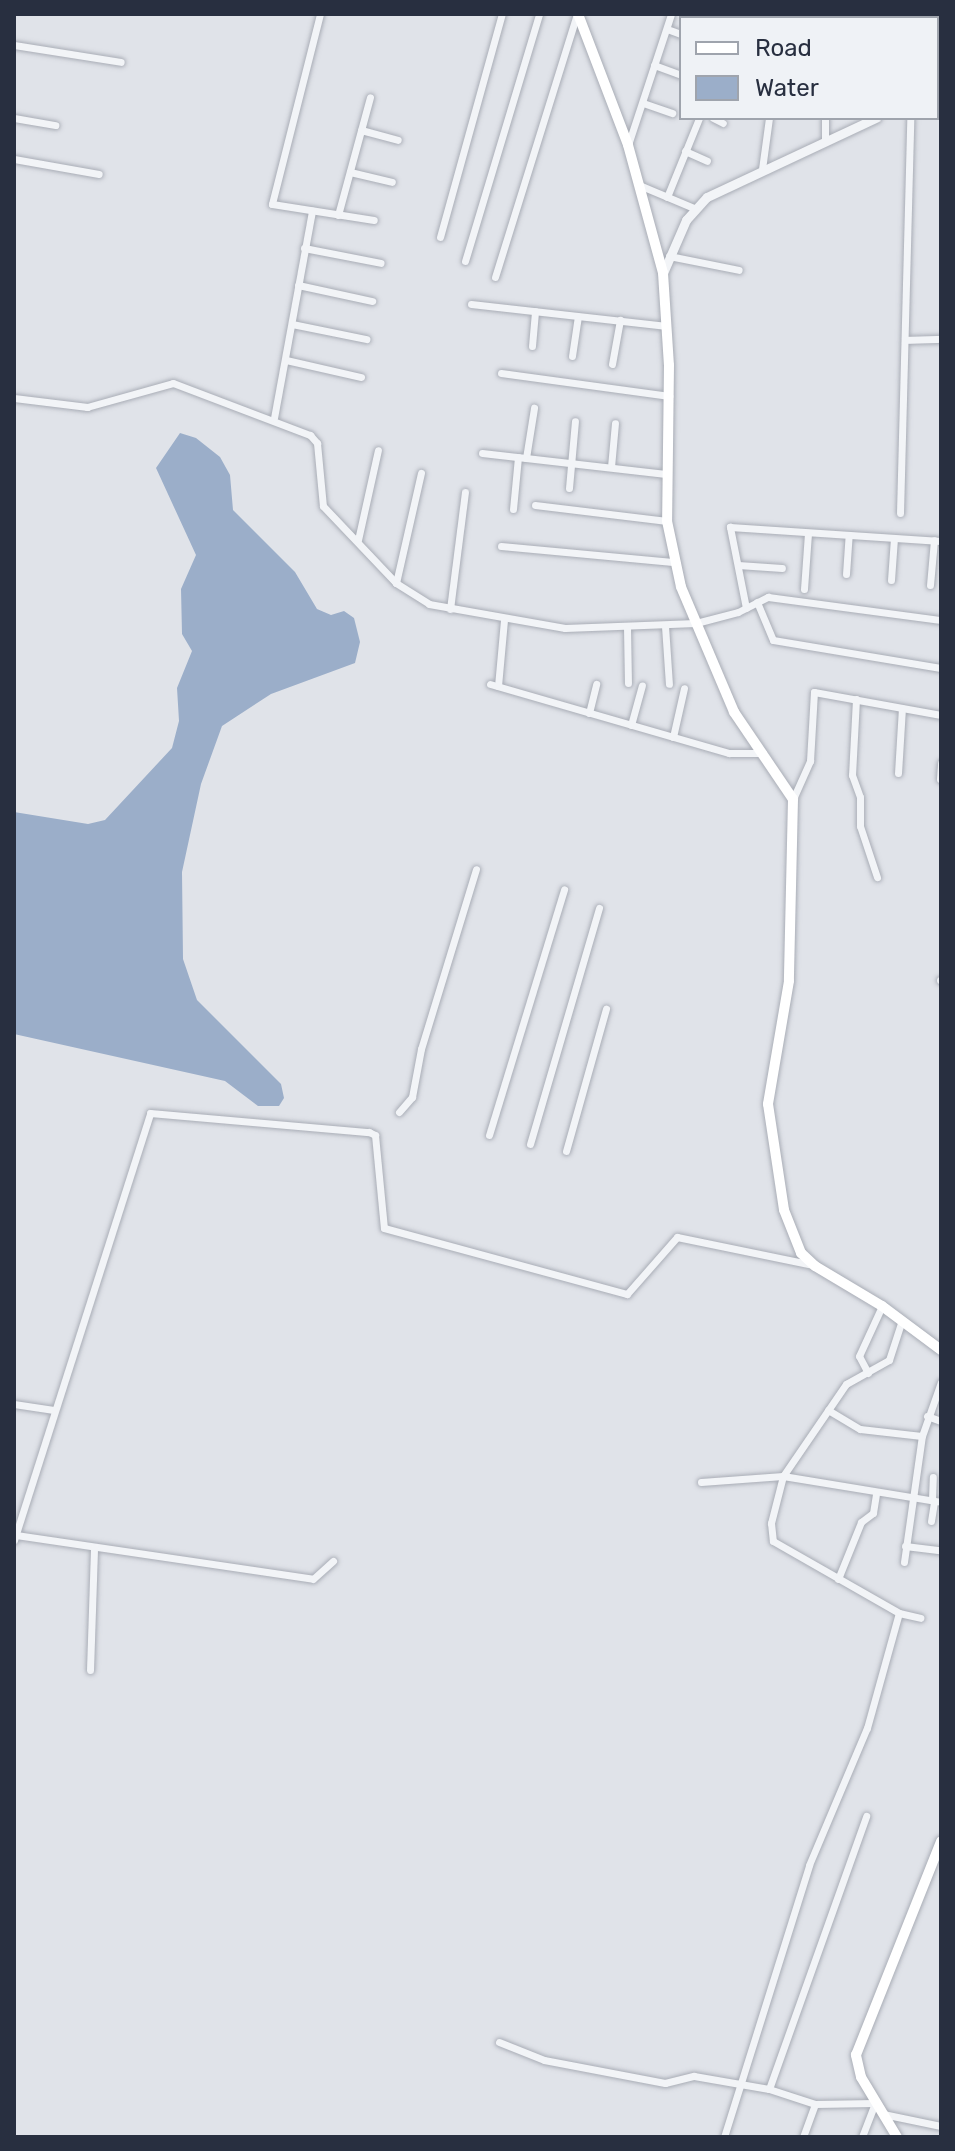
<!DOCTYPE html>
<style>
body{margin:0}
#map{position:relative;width:955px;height:2151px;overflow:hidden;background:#e0e3e9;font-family:Rubik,sans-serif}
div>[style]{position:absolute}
.water>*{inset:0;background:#9baec9}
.roads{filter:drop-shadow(0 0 2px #a9adb6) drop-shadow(0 0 2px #a9adb6)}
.minor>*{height:7px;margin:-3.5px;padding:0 3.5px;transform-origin:3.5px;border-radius:3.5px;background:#f2f4f7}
.tertiary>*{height:9px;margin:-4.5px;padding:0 4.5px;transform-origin:4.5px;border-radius:4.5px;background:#f2f4f7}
.secondary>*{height:10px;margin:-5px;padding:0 5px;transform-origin:5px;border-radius:5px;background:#fff}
span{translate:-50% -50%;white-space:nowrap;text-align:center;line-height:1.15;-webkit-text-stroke:7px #eff2f6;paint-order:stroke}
.frame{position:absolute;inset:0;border:16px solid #282f40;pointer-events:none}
.legend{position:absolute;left:679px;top:16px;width:260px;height:104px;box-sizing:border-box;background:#eff2f6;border:2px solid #9fa4ad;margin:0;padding:10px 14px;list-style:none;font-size:24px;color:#282f40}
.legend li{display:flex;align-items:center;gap:16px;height:40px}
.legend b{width:40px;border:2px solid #9fa4ad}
</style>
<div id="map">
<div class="water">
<i style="clip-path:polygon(180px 433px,196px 438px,220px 457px,230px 475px,233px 510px,295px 572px,317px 609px,331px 615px,344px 611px,354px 618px,360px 642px,355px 663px,271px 694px,222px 726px,201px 784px,182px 872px,183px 959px,197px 1000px,281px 1084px,284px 1098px,279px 1106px,258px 1106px,225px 1081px,14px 1034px,14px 812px,88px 824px,105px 820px,172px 748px,179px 721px,177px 688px,192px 651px,182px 634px,181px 589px,196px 555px,156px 468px)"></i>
</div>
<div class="roads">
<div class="minor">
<i style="left:320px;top:14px;width:196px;rotate:104.2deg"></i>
<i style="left:272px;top:204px;width:103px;rotate:8.9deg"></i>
<i style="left:743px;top:18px;width:4px;rotate:-76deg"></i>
<i style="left:827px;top:18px;width:4px;rotate:-90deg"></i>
<i style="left:868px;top:18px;width:4px;rotate:-90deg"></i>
<i style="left:667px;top:29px;width:15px;rotate:20deg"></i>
<i style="left:14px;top:45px;width:108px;rotate:9deg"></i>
<i style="left:654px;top:65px;width:29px;rotate:20deg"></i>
<i style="left:643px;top:103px;width:31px;rotate:19deg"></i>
<i style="left:14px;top:118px;width:42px;rotate:9.7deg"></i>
<i style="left:713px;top:118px;width:11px;rotate:27deg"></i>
<i style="left:361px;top:130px;width:38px;rotate:15deg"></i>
<i style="left:825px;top:142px;width:24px;rotate:-90deg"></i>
<i style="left:628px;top:145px;width:138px;rotate:-71.8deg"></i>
<i style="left:685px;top:151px;width:24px;rotate:24deg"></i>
<i style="left:14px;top:159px;width:86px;rotate:10deg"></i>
<i style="left:762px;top:169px;width:51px;rotate:-82.2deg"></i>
<i style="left:350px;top:172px;width:43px;rotate:13.4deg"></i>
<i style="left:639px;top:185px;width:62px;rotate:22.8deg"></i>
<i style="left:667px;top:197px;width:85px;rotate:-67.9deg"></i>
<i style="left:338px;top:215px;width:122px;rotate:-74.8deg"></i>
<i style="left:440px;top:237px;width:231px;rotate:-74.5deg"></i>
<i style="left:304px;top:248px;width:78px;rotate:11deg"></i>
<i style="left:669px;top:256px;width:71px;rotate:11.3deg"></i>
<i style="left:465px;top:261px;width:258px;rotate:-73.3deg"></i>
<i style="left:495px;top:277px;width:275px;rotate:-72.7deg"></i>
<i style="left:298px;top:285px;width:76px;rotate:12.2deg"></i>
<i style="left:471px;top:304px;width:197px;rotate:6.4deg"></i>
<i style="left:292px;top:324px;width:76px;rotate:11.5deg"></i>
<i style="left:906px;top:340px;width:35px;rotate:-2deg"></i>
<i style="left:532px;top:346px;width:35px;rotate:-85deg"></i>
<i style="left:572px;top:356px;width:40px;rotate:-81.5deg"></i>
<i style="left:286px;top:360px;width:77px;rotate:12.8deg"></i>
<i style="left:612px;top:364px;width:45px;rotate:-79.7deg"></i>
<i style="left:501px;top:373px;width:170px;rotate:7.8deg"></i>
<i style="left:14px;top:398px;width:74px;rotate:7deg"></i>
<i style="left:87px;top:407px;width:89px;rotate:-15.6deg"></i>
<i style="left:173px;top:383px;width:147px;rotate:20.8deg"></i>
<i style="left:310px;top:435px;width:11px;rotate:49deg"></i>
<i style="left:317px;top:443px;width:63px;rotate:84.6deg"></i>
<i style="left:323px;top:506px;width:106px;rotate:46.5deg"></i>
<i style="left:396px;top:583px;width:39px;rotate:32deg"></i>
<i style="left:429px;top:604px;width:138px;rotate:10deg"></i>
<i style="left:565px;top:628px;width:131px;rotate:-2.2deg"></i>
<i style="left:696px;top:623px;width:43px;rotate:-14.7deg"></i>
<i style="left:738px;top:612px;width:34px;rotate:-27deg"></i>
<i style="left:768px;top:597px;width:175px;rotate:7.6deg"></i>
<i style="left:274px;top:418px;width:211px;rotate:-79.6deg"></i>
<i style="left:482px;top:453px;width:185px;rotate:6.5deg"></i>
<i style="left:526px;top:458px;width:51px;rotate:-80.9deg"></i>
<i style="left:611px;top:467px;width:44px;rotate:-84.8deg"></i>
<i style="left:569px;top:488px;width:67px;rotate:-84.9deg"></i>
<i style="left:535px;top:505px;width:133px;rotate:6.9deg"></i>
<i style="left:513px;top:509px;width:52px;rotate:-84.5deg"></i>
<i style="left:900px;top:513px;width:395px;rotate:-88.5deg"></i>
<i style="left:358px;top:540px;width:92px;rotate:-77.5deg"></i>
<i style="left:501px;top:546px;width:175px;rotate:5.3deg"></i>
<i style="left:738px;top:565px;width:44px;rotate:3.9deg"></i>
<i style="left:846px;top:574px;width:39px;rotate:-86deg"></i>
<i style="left:891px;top:580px;width:42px;rotate:-85.9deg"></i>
<i style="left:396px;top:583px;width:113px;rotate:-77.2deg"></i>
<i style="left:930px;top:585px;width:45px;rotate:-84.9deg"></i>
<i style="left:804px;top:589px;width:56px;rotate:-85.9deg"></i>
<i style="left:757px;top:602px;width:41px;rotate:67.2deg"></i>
<i style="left:773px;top:640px;width:170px;rotate:9.5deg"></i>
<i style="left:746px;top:608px;width:83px;rotate:-101.2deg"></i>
<i style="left:730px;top:527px;width:211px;rotate:3.8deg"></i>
<i style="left:450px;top:609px;width:118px;rotate:-82.7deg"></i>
<i style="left:665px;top:626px;width:58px;rotate:86.1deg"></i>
<i style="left:627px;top:627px;width:56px;rotate:89deg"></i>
<i style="left:490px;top:684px;width:249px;rotate:16.1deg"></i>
<i style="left:729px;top:753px;width:34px"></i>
<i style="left:498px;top:686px;width:66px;rotate:-84.8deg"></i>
<i style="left:856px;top:699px;width:76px;rotate:93deg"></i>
<i style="left:852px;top:775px;width:23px;rotate:70deg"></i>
<i style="left:860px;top:797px;width:29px;rotate:90deg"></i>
<i style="left:860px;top:826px;width:54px;rotate:71.6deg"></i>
<i style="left:589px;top:713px;width:30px;rotate:-76deg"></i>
<i style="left:631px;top:725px;width:41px;rotate:-74.6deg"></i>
<i style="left:673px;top:737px;width:50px;rotate:-77.3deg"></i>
<i style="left:898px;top:773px;width:65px;rotate:-86.5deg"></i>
<i style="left:940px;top:779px;width:16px;rotate:-86deg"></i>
<i style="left:793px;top:799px;width:42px;rotate:-65.9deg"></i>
<i style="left:810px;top:761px;width:69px;rotate:-86.7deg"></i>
<i style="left:814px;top:692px;width:129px;rotate:10.3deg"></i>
<i style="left:940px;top:980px;width:1px"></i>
<i style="left:399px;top:1112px;width:20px;rotate:-49deg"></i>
<i style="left:412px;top:1097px;width:49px;rotate:-79.4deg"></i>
<i style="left:421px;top:1049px;width:188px;rotate:-73deg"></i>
<i style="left:489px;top:1135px;width:257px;rotate:-73deg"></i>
<i style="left:530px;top:1144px;width:246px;rotate:-73.7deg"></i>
<i style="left:566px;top:1151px;width:148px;rotate:-74.3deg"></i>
<i style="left:902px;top:1320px;width:42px;rotate:108deg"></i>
<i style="left:889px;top:1360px;width:49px;rotate:150.8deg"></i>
<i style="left:846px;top:1384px;width:112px;rotate:124.4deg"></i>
<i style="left:783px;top:1476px;width:49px;rotate:104.3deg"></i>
<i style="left:771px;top:1523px;width:18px;rotate:84deg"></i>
<i style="left:773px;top:1541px;width:145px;rotate:29.7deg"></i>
<i style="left:899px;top:1613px;width:22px;rotate:13deg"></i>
<i style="left:868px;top:1373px;width:19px;rotate:-118deg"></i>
<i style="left:859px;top:1356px;width:55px;rotate:-65.3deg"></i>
<i style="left:14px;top:1404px;width:40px;rotate:8.5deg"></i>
<i style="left:828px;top:1410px;width:37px;rotate:31deg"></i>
<i style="left:860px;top:1429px;width:62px;rotate:6.4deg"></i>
<i style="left:927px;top:1416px;width:15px;rotate:20deg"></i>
<i style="left:701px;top:1482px;width:82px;rotate:-4.2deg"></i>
<i style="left:783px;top:1476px;width:160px;rotate:9.3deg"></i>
<i style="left:932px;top:1500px;width:23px;rotate:-88deg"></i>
<i style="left:931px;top:1521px;width:20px;rotate:-81deg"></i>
<i style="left:16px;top:1535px;width:300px;rotate:8.4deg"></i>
<i style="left:313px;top:1579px;width:27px;rotate:-42deg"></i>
<i style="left:14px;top:1540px;width:448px;rotate:-72.3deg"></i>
<i style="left:150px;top:1113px;width:220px;rotate:5deg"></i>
<i style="left:369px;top:1132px;width:7px;rotate:27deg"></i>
<i style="left:375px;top:1135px;width:93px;rotate:84.5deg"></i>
<i style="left:384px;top:1228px;width:252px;rotate:15.2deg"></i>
<i style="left:627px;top:1294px;width:76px;rotate:-48.7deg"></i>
<i style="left:677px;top:1237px;width:139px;rotate:11.6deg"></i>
<i style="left:905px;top:1546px;width:35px;rotate:7deg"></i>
<i style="left:904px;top:1562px;width:127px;rotate:-81.9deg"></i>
<i style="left:922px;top:1436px;width:57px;rotate:-70.6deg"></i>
<i style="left:838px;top:1579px;width:61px;rotate:-68deg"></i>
<i style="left:861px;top:1522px;width:15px;rotate:-37deg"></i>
<i style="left:873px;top:1513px;width:19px;rotate:-81deg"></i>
<i style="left:90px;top:1670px;width:123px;rotate:-88.1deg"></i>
<i style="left:499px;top:2042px;width:48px;rotate:21.8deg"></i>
<i style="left:544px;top:2060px;width:123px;rotate:10.8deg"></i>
<i style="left:665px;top:2083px;width:30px;rotate:-14deg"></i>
<i style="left:694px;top:2076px;width:76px;rotate:9.8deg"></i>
<i style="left:769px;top:2089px;width:48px;rotate:18.1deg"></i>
<i style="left:815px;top:2104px;width:60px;rotate:-1deg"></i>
<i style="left:875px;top:2103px;width:36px;rotate:111deg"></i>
<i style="left:769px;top:2089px;width:290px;rotate:-70.4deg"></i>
<i style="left:883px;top:2114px;width:59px;rotate:11.7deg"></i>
<i style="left:724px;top:2137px;width:285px;rotate:-72.6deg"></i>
<i style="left:809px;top:1865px;width:149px;rotate:-67.1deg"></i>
<i style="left:867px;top:1728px;width:119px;rotate:-74.5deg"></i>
<i style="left:803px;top:2137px;width:35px;rotate:-70deg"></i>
</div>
<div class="tertiary">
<i style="left:937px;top:83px;width:4px;rotate:-27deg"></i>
<i style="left:663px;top:273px;width:58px;rotate:-66.5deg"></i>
<i style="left:686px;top:220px;width:31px;rotate:-48deg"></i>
<i style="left:707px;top:197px;width:187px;rotate:-25.1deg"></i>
</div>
<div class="secondary">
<i style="left:578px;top:14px;width:140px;rotate:69.1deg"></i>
<i style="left:628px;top:145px;width:133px;rotate:74.7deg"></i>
<i style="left:663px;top:273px;width:92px;rotate:86.3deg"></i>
<i style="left:669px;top:365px;width:156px;rotate:90.7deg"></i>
<i style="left:667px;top:521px;width:67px;rotate:78deg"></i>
<i style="left:681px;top:587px;width:136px;rotate:67deg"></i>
<i style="left:734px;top:712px;width:105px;rotate:55.9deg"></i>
<i style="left:793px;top:799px;width:182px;rotate:91.3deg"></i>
<i style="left:789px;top:981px;width:125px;rotate:99.7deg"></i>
<i style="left:768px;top:1104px;width:107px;rotate:81.4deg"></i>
<i style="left:784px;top:1210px;width:46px;rotate:68.4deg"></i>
<i style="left:801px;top:1253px;width:19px;rotate:43deg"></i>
<i style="left:815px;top:1266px;width:78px;rotate:30.8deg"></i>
<i style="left:882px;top:1306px;width:74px;rotate:36.7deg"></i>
<i style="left:897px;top:2137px;width:70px;rotate:-121deg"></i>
<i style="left:861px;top:2077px;width:23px;rotate:-103deg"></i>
<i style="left:856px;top:2055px;width:230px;rotate:-68.3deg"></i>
</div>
</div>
<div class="frame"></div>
<ul class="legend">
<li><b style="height:10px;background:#fff"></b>Road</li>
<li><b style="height:22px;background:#9baec9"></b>Water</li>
</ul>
</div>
